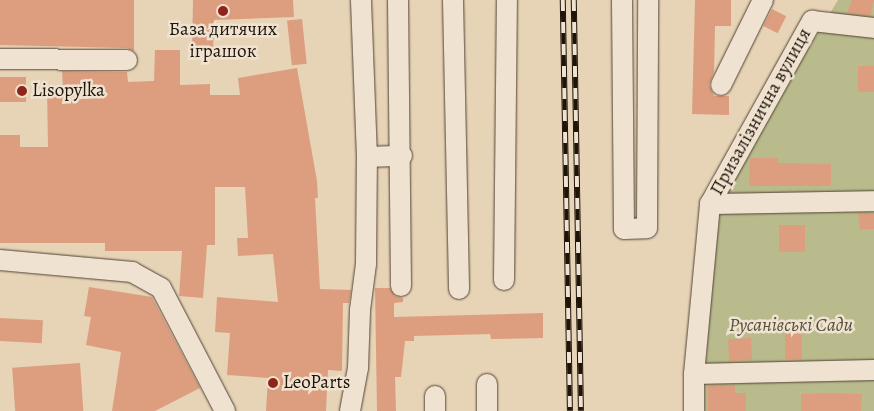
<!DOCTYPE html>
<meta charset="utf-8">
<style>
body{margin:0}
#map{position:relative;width:874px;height:411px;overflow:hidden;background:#e7d3b6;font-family:Alegreya,serif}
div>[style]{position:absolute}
.green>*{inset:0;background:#b9bb8c}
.building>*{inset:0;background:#dd9e7f;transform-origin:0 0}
.roads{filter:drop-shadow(0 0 1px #514434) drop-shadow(0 0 1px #514434)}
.minor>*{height:20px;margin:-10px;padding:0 10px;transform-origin:10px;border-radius:10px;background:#efe2d0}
.rail>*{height:5.5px;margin-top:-2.75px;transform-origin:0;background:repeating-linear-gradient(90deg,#efe2d0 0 11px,#1f1409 0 22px);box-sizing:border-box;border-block:1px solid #1f1409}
.dots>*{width:14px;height:14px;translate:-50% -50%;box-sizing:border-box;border:2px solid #efe2d0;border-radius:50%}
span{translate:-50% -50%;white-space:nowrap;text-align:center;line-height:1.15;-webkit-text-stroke:5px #efe2d0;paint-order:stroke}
.poi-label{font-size:19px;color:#1f1409}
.left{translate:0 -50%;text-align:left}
.street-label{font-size:19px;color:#1f1409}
.park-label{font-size:19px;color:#554e37;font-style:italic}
</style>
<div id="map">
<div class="green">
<i style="clip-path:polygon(838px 0,874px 0,874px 411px,705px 411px,705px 374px,717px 216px,724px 211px,726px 185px)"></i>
</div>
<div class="building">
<i style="clip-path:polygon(0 0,134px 0,134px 51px,127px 48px,0 45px)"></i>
<i style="clip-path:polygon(193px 0,293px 0,294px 17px,214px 20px,213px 52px,192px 52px)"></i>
<i style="clip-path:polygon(695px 0,731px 0,731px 26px,715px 26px,714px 72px,709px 85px,714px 96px,729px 96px,729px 115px,692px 114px)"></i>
<i style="clip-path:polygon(852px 0,874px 0,870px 16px,847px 13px)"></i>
<i style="left:772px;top:9px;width:16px;height:19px;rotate:27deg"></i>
<i style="left:302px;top:19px;width:45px;height:15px;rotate:84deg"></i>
<i style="clip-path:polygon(155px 50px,180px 50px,180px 85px,210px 84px,210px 95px,240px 95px,238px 78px,297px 68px,317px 181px,318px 198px,315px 198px,320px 289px,351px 290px,349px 303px,343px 303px,342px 371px,328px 370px,326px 411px,266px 411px,268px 378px,227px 375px,230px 333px,215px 332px,217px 297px,278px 302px,273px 254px,238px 256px,237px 238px,248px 238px,245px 187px,215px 187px,215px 245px,207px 245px,203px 298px,179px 296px,182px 251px,105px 251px,105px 243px,0 243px,0 135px,20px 135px,20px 147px,48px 147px,47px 89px,63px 88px,62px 71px,127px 72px,128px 82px,154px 81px)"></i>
<i style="left:858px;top:66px;width:16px;height:26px"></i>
<i style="left:0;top:77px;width:26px;height:25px"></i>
<i style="clip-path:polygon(750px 158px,778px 158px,778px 163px,831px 164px,831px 186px,749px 186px)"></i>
<i style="clip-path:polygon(858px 213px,874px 213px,874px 229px,860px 230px)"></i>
<i style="left:779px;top:225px;width:26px;height:27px"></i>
<i style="clip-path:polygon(89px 287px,152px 297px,200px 388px,155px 411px,112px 411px,121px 352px,86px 345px,91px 317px,84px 316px)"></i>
<i style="clip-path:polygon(375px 288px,390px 288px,395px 296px,403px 298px,403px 302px,394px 303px,394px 317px,543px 313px,543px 338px,491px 339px,490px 334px,414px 336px,414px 341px,405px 341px,401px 377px,395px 377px,396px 411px,377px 411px)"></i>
<i style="left:0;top:318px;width:43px;height:23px;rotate:3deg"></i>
<i style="left:785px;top:334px;width:17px;height:25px"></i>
<i style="left:751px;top:338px;width:22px;height:23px;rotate:87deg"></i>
<i style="left:80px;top:363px;width:48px;height:68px;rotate:86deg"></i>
<i style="clip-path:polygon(735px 385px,735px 393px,746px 393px,746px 411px,708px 411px,708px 386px)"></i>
<i style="clip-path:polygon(830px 393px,862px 394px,861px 411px,801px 411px,801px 394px)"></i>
</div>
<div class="roads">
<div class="minor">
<i style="left:398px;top:0;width:286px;rotate:89.4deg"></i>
<i style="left:453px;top:0;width:289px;rotate:88.8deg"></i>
<i style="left:622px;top:0;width:229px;rotate:89.5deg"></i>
<i style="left:624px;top:229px;width:23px;rotate:-2deg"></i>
<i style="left:647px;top:228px;width:228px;rotate:-89.7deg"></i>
<i style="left:0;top:59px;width:127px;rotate:0.5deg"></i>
<i style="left:721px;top:85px;width:95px;rotate:-63.7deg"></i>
<i style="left:367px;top:157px;width:35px;rotate:-2deg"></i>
<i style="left:710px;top:204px;width:164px;rotate:-1deg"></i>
<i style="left:0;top:260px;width:133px;rotate:5.2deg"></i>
<i style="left:132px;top:272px;width:33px;rotate:29deg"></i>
<i style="left:161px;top:288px;width:139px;rotate:62.5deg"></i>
<i style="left:504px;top:280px;width:280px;rotate:-89.4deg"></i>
<i style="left:694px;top:374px;width:180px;rotate:-1.3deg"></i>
<i style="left:487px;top:384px;width:27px;rotate:90deg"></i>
<i style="left:435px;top:396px;width:15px;rotate:90deg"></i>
<i style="left:350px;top:411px;width:44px;rotate:-79.5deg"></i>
<i style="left:358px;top:368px;width:58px;rotate:-88deg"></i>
<i style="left:360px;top:310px;width:46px;rotate:-82.6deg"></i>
<i style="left:366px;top:264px;width:107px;rotate:-89.5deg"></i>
<i style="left:367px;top:157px;width:157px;rotate:-92.2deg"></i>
<i style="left:694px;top:411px;width:37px;rotate:-90deg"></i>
<i style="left:694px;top:374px;width:171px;rotate:-84.6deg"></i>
<i style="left:710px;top:204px;width:210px;rotate:-60.9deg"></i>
<i style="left:812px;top:21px;width:62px;rotate:6.4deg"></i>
</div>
</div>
<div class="rail">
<i style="left:563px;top:0;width:411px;rotate:89deg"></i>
<i style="left:574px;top:0;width:411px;rotate:89deg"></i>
</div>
<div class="dots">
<i style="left:223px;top:11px;background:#8f2418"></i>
<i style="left:22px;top:91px;background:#8f2418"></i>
<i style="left:273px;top:383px;background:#8f2418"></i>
</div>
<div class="poi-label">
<span style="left:223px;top:41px">База дитячих<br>іграшок</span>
<span class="left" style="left:32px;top:91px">Lisopylka</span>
<span class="left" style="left:283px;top:383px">LeoParts</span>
</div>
<div class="street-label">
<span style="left:761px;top:112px;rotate:-61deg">Призалізнична вулиця</span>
</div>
<div class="park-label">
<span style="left:791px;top:326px">Русанівські Сади</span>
</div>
</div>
